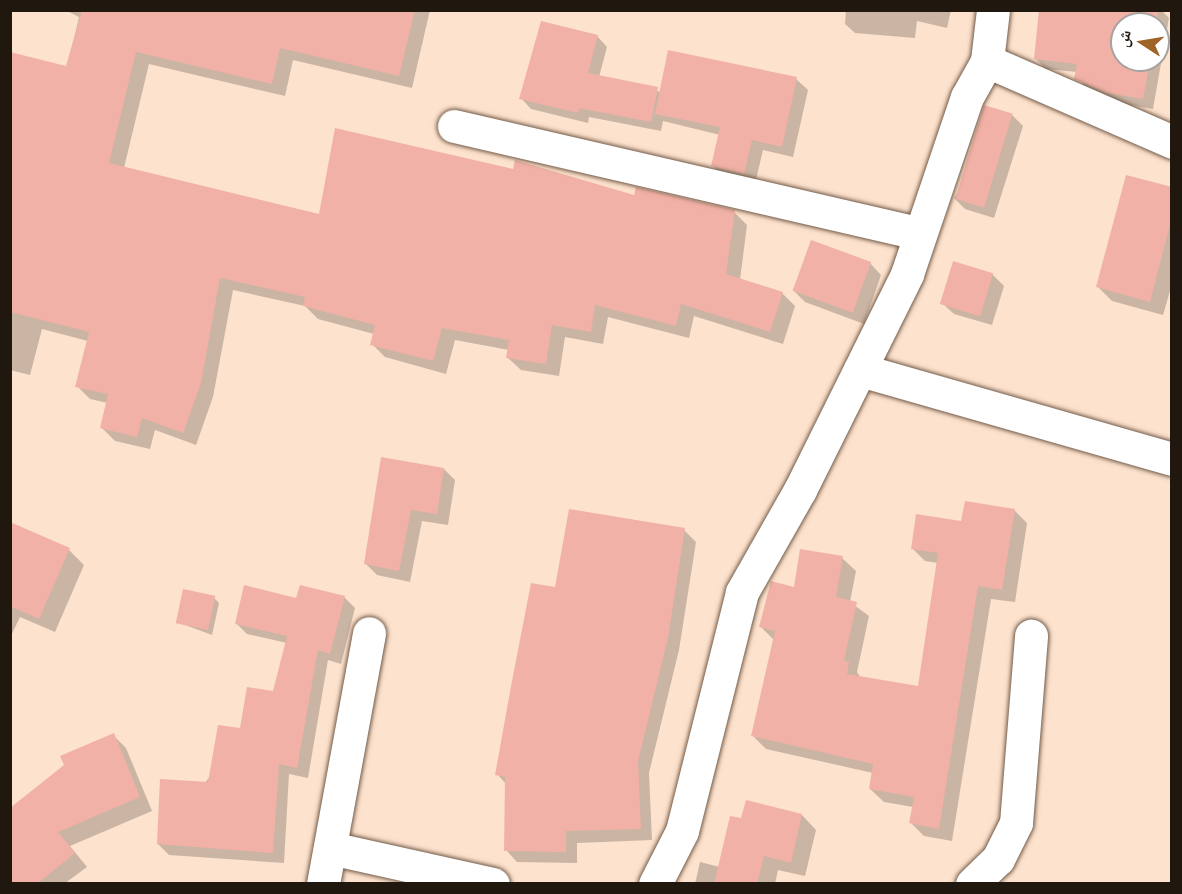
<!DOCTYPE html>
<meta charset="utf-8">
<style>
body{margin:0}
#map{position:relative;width:1182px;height:894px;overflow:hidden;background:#fde2cd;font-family:"Zilla Slab","Noto Naskh Arabic",serif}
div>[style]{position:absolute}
.shadow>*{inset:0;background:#0003}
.building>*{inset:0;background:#f2b1a6;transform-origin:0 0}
.roads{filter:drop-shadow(0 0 2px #725b49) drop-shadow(0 0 2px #725b49)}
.minor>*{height:33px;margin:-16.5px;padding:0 16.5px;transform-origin:16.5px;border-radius:16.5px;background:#fff}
span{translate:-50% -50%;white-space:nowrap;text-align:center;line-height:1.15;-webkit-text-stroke:4.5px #fff;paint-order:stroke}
.frame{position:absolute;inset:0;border:12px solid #20170f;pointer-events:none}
.north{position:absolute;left:1110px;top:12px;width:60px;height:60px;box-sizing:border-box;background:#fff;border:2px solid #a6a29f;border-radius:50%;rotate:282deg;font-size:16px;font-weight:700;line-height:24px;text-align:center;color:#20170f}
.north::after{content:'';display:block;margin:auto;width:21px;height:27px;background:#a16428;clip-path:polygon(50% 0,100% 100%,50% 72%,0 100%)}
</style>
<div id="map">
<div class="shadow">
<i style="clip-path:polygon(65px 10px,430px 10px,412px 88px,293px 60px,285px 96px,149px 64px,124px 168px,321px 216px,635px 197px,734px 212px,747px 225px,740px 280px,782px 293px,795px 306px,783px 344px,694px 316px,689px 338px,608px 317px,603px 344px,565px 337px,559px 376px,521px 370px,507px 357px,509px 350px,455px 340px,446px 374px,385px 357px,372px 344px,374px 334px,318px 319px,305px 306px,233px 290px,213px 397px,196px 445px,155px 430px,150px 449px,115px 441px,102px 428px,108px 403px,90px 399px,77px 386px,88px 341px,42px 329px,30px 375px,10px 370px,10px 54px,67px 68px,79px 17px)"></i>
<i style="clip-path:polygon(846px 10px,951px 10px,947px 28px,917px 21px,915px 38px,855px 33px,845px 24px)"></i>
<i style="clip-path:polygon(evenodd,1088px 10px,1161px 10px,1169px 18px,1153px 109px,1119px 103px,1086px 89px,1077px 72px,1046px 69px,1036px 59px,1088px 10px,1122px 24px,1158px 24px,1158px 60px,1122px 60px,1122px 24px)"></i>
<i style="clip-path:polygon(597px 36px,607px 47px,599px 77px,661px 92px,796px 79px,808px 90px,793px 157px,763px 150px,755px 184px,724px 177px,713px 166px,720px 135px,663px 121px,661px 131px,589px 117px,588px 123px,531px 109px,521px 98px)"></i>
<i style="clip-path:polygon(1012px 115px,1023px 126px,994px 218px,965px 209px,954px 198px)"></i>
<i style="clip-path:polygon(1172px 188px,1172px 284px,1163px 315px,1112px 301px,1098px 287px)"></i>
<i style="clip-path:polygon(870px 263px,881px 275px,864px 324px,805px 302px,794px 291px)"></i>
<i style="clip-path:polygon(992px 274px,1004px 286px,992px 325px,954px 314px,942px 303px)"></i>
<i style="clip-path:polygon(444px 469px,455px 480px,448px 525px,422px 521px,410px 582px,377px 575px,366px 564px)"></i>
<i style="clip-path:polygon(1014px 510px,1027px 523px,1015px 602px,991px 599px,952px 841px,924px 836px,911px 823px,913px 807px,884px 802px,870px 789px,873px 773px,766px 749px,753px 736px,774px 640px,761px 627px,795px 589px,842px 558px,856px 571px,850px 602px,869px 616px,857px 672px,861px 678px,919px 688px,938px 563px,925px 561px,912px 548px,962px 523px)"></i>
<i style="clip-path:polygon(10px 525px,69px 550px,84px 565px,55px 632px,20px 617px,10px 638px)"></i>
<i style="clip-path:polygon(684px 530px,696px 542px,679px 650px,649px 773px,652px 840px,577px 843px,577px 863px,517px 862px,506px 850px,507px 785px,497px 774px,557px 589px)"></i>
<i style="clip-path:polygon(344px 597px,355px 608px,341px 664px,328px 660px,308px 778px,289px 774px,284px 863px,169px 855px,158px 844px,274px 693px,287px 643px,247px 634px,236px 623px,298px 599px)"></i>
<i style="clip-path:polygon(214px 598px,219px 603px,212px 635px,177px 622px)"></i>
<i style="clip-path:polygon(113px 735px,126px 748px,152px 811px,70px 846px,87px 867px,64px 884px,10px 884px)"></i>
<i style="clip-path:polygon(802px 815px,816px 830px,805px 876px,778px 870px,775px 884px,695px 884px,700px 862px,720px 867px,743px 820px)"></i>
</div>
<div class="building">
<i style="clip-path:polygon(82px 10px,415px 10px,399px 76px,280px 48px,272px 84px,136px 52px,109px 163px,319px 214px,335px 128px,513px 169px,515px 160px,634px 195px,636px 187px,735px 210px,726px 274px,783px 292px,770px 332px,681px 304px,676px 326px,595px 305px,591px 332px,552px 325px,546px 364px,506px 358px,509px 340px,442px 328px,433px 361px,370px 345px,375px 325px,303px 306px,305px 297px,220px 278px,201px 383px,183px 433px,142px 418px,137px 437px,100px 428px,108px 394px,75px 387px,89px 332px,10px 312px,10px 52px,66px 66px)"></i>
<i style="clip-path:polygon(1039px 10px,1158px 10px,1156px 24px,1122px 24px,1122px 60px,1150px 60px,1143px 99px,1108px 93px,1074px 79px,1077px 64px,1034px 59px)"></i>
<i style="clip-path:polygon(541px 21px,598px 35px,588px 73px,658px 87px,651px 122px,579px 108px,578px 113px,519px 99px)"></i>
<i style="clip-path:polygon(668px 50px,797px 77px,782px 147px,752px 140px,744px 174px,711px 166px,720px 127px,655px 114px)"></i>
<i style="left:984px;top:105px;width:30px;height:98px;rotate:17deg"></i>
<i style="clip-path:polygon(1126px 175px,1172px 187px,1172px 217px,1150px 302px,1096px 287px)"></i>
<i style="left:811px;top:240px;width:64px;height:54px;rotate:20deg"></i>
<i style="left:953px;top:261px;width:42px;height:45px;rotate:17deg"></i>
<i style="clip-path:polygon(381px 457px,444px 468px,437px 514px,411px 510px,399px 571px,364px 564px)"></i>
<i style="clip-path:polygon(965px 501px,1015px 509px,1002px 590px,978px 586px,939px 829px,909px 823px,914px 797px,869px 789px,873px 764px,751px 736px,775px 631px,759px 627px,771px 581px,794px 587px,800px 549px,843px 556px,836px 597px,857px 602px,844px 660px,849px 662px,847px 674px,918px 686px,938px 553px,911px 549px,916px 514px,961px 521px)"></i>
<i style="clip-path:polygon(569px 509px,685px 528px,668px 638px,638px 761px,641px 829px,566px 831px,566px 852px,504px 851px,505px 777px,495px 775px,512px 681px,531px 583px,555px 587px)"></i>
<i style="clip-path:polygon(10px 522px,70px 548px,39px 619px,10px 606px)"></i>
<i style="clip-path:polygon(244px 585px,296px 598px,300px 585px,345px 596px,330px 654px,318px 650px,297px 768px,279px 764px,273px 853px,157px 844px,160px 779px,208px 782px,218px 725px,240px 728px,247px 687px,273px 691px,287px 636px,235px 624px)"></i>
<i style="left:183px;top:589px;width:33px;height:35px;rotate:12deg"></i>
<i style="clip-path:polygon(114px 733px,140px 797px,58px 832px,75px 853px,37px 884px,10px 884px,10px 808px,64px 765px,60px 756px)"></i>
<i style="clip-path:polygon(746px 800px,802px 814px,791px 863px,764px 856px,757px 884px,714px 884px,730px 816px,741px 818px)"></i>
</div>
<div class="roads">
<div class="minor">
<i style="left:987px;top:61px;width:202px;rotate:23.6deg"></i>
<i style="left:454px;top:126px;width:478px;rotate:13deg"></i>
<i style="left:860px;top:370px;width:324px;rotate:15.9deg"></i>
<i style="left:330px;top:848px;width:167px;rotate:12.5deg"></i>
<i style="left:323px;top:884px;width:255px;rotate:-79.6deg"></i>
<i style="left:655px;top:884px;width:59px;rotate:-63deg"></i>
<i style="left:682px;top:831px;width:246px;rotate:-75.9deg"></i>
<i style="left:742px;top:592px;width:117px;rotate:-60.4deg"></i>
<i style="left:800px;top:490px;width:241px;rotate:-63.6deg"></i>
<i style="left:907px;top:274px;width:187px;rotate:-71.3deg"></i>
<i style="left:967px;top:97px;width:41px;rotate:-60.9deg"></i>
<i style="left:987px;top:61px;width:51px;rotate:-83.3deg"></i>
<i style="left:972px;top:884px;width:36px;rotate:-44deg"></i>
<i style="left:998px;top:859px;width:40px;rotate:-63.4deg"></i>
<i style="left:1016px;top:823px;width:188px;rotate:-85.4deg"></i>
</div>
</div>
<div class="frame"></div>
<div class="north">ش</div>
</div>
